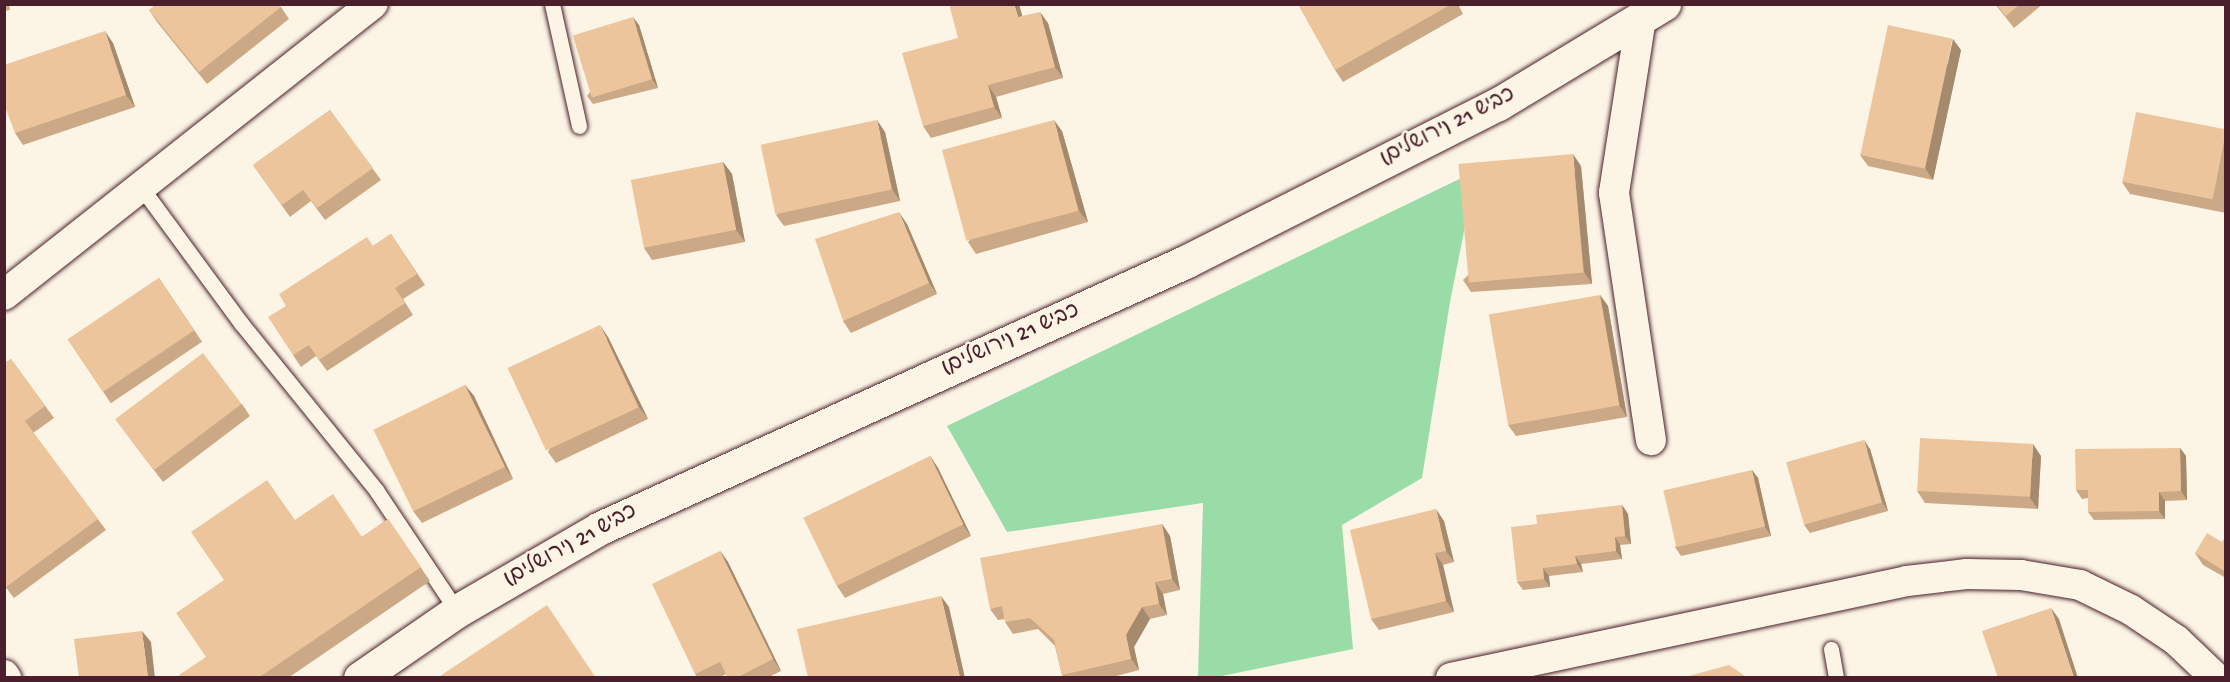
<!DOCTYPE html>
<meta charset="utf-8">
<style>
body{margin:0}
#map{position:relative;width:2230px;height:682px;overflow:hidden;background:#fcf5e5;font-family:"Gochi Hand","Playpen Sans Hebrew",sans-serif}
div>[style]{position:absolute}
.green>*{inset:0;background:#9adca7}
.roads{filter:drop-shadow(0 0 2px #4a1f2b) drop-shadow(0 0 2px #4a1f2b)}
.service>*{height:15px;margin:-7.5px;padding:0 7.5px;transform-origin:7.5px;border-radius:7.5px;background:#fcf5e5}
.minor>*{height:30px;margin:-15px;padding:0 15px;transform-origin:15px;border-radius:15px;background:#fcf5e5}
.secondary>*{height:33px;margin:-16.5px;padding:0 16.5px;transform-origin:16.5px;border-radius:16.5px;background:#fcf5e5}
.wall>*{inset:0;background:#cba986;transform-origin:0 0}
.shaded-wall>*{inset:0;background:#a58a6d}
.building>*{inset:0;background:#ecc59c;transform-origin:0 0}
span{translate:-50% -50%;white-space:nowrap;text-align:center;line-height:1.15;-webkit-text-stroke:5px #fcf5e5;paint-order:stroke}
.street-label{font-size:22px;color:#4a1f2b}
.frame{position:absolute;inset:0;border:6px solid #4a1f2b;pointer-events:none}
</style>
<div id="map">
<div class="green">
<i style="clip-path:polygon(1476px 171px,1450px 302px,1422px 478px,1342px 525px,1353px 649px,1217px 677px,1198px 677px,1203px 503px,1007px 532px,947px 426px)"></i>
</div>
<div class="roads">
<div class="service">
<i style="left:552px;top:4px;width:125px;rotate:77.5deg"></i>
<i style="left:141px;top:187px;width:169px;rotate:53.7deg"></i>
<i style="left:241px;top:323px;width:215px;rotate:51deg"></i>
<i style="left:376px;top:490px;width:146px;rotate:56.2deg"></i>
<i style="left:1831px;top:649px;width:29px;rotate:80deg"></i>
</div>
<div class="minor">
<i style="left:1641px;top:18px;width:177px;rotate:98.8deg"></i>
<i style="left:1614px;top:193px;width:250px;rotate:81.5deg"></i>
<i style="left:4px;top:295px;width:470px;rotate:-38.3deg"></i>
<i style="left:4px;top:675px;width:4px;rotate:56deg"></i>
<i style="left:1451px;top:678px;width:466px;rotate:-12deg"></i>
<i style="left:1907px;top:581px;width:60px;rotate:-6.7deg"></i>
<i style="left:1967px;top:574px;width:54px;rotate:1.1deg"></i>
<i style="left:2021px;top:575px;width:60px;rotate:9.6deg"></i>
<i style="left:2080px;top:585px;width:57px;rotate:26.1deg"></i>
<i style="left:2131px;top:610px;width:54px;rotate:33.7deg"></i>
<i style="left:2176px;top:640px;width:55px;rotate:43.5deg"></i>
</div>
<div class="secondary">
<i style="left:360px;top:678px;width:118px;rotate:-34.6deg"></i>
<i style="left:457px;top:611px;width:165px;rotate:-30.1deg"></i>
<i style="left:600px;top:528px;width:643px;rotate:-24.45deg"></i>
<i style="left:1185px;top:262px;width:351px;rotate:-26.8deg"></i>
<i style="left:1498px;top:104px;width:194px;rotate:-31.1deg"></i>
</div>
</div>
<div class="wall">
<i style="clip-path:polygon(4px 4px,9px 4px,10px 10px,4px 11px)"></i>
<i style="clip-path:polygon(1298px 4px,1458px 4px,1463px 14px,1343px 82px,1335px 70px)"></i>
<i style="clip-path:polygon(1995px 4px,2043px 4px,2014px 28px)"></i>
<i style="clip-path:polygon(281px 7px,289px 19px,207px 84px,157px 22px,149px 10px)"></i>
<i style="clip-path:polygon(1022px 16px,1048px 23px,1063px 78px,996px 97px,1002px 118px,931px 138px,923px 126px,958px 38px)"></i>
<i style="clip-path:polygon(639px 25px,658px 88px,593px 104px,587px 96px)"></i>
<i style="clip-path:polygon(113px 43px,135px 107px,23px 145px,15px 133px)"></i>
<i style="clip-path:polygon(1961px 50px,1933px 180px,1868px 166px,1860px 155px)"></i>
<i style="clip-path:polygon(330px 110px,381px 180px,325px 220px,311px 201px,290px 217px,253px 165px)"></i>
<i style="clip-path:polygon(2226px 130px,2226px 213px,2130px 194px,2122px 182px)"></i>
<i style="clip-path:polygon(1062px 131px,1088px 222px,976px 254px,968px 242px)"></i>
<i style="clip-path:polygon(885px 132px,900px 201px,784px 226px,776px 215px)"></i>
<i style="clip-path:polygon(723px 162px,732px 174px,745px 242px,652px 260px,644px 248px)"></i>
<i style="clip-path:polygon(1581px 166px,1592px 284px,1471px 292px,1463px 280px)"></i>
<i style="clip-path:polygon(907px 224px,937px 294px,851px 333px,843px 321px)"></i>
<i style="clip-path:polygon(391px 234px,425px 285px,403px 299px,413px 315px,327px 371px,316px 356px,301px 367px,293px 355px,373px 246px)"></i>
<i style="left:159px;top:278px;width:77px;height:110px;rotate:56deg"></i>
<i style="clip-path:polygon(1600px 295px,1608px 306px,1627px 417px,1516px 436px,1508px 425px)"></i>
<i style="clip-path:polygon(608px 337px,648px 419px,556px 463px,548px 452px)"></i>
<i style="clip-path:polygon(11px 359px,54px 418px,33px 433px,106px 530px,14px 598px,4px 585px)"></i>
<i style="clip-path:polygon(465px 385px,474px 396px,513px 479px,422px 523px,413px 511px)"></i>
<i style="clip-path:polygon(242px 404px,250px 416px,163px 482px,116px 420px)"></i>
<i style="clip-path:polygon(2180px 448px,2186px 456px,2187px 500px,2165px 501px,2165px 519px,2094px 520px,2088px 512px,2088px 498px,2082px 499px,2076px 490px)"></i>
<i style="clip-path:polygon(1870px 449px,1888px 511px,1810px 533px,1804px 525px)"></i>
<i style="clip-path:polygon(930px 456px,938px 468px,971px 536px,845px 598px,837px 586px)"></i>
<i style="clip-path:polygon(2041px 456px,2038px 509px,1925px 503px,1917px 491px)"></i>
<i style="clip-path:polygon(1752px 470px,1758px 478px,1771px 536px,1681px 556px,1675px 547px)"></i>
<i style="clip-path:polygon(1622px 505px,1628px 514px,1631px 544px,1620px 545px,1622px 559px,1581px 564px,1583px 572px,1549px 576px,1550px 587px,1523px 590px,1517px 582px)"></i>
<i style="clip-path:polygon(388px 519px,430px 581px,288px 678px,181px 678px,206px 657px,224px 580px,295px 520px,362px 537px)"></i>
<i style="clip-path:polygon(1444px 521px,1454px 562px,1443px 565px,1454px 612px,1379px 630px,1371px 619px)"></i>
<i style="clip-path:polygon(1162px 524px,1170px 536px,1180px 590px,1163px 594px,1167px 615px,1150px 619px,1134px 647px,1139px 670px,1109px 678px,1064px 678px,1062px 675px,1055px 646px,1038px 629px,1013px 634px,1005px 622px,1005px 619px,998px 620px,990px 609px)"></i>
<i style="clip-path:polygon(2226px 537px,2226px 578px,2203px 565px,2195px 553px,2222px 542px)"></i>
<i style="clip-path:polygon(720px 551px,728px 562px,781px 671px,767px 678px,728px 678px,726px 674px,719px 678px,698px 678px,695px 674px)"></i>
</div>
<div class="shaded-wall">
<i style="clip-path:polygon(1014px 4px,1019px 4px,1026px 29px,1018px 17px)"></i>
<i style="clip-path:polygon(1040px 12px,1048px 23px,1063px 78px,1055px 67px)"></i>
<i style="clip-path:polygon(633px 17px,639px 25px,658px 88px,652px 79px)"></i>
<i style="clip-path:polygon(105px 31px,113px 43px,135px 107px,126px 95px)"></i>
<i style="clip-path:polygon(1953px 39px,1961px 50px,1933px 180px,1925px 168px)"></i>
<i style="clip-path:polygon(988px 85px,996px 97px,1002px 118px,994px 107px)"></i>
<i style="clip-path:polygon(877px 120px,885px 132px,900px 201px,892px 189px)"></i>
<i style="clip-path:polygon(1054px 120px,1062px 131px,1088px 222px,1079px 211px)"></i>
<i style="clip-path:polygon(1573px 154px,1581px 166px,1592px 284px,1584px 272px)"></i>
<i style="clip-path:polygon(723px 162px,732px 174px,745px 242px,736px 230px)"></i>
<i style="clip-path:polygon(899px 212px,907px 224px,937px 294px,929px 283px)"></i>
<i style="clip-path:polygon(1600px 295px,1608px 306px,1627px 417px,1619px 405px)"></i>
<i style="clip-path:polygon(600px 325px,608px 337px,648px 419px,639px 407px)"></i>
<i style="clip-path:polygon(465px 385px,474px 396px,513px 479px,505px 467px)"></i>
<i style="clip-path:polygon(1864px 440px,1870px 449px,1888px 511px,1882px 502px)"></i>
<i style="clip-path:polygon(2033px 444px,2041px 456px,2038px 509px,2030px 498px)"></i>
<i style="clip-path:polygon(2180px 448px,2186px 456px,2187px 500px,2181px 491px)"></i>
<i style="clip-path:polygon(930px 456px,938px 468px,971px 536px,963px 525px)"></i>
<i style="clip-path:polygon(1752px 470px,1758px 478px,1771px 536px,1765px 527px)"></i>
<i style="clip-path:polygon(2159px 492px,2165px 501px,2165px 519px,2159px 511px)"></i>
<i style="clip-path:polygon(1622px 505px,1628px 514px,1631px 544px,1625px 536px)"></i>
<i style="clip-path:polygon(1436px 509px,1444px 521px,1454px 562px,1446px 551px)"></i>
<i style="clip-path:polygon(1162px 524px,1170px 536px,1180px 590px,1172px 579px)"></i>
<i style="clip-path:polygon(1615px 537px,1620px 545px,1622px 559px,1616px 551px)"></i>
<i style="clip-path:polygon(720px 551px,728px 562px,781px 671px,773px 659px)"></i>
<i style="clip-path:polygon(1435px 553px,1443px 565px,1454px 612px,1446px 601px)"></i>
<i style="clip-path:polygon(1575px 556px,1581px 564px,1583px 572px,1577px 564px)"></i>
<i style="clip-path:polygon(1543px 568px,1549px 576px,1550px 587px,1544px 579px)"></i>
<i style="clip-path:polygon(1155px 582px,1163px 594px,1167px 615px,1159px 604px)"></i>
<i style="clip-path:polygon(941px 596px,949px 607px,965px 678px,960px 678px)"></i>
<i style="clip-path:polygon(1142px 607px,1150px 619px,1134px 647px,1139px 670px,1131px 659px,1126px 635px)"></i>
<i style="clip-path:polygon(2051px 608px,2059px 619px,2078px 678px,2074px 678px)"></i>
<i style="clip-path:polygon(142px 631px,151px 642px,155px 678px,148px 678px)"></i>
</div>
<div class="building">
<i style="clip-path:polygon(156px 4px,278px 4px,281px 7px,199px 72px,149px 10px)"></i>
<i style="clip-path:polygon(949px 4px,1014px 4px,1018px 17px,1040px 12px,1055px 67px,988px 85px,994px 107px,923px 126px,902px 53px,958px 38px)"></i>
<i style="clip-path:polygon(1298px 4px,1452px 4px,1335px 70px)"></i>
<i style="clip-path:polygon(1996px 4px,2020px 4px,2006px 16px)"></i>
<i style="left:633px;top:17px;width:65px;height:63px;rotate:73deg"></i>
<i style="left:1888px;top:25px;width:66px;height:133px;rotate:12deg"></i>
<i style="clip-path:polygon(105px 31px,126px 95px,15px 133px,4px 104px,4px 65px)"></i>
<i style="clip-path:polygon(330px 110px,373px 168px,317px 208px,303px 190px,282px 205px,253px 165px)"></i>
<i style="left:2136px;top:112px;width:92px;height:71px;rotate:11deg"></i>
<i style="left:877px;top:120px;width:71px;height:119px;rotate:78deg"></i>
<i style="left:1054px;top:120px;width:94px;height:116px;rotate:75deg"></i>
<i style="left:1573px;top:154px;width:119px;height:115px;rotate:85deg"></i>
<i style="left:723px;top:162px;width:69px;height:94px;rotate:79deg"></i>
<i style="clip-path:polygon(899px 212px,929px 283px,843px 321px,815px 239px)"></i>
<i style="clip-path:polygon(391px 234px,417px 274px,395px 288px,405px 303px,319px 360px,309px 345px,293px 355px,268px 317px,286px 306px,279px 294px,367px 237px,373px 246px)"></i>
<i style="left:159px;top:278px;width:63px;height:110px;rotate:56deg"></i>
<i style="left:1600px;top:295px;width:112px;height:113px;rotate:80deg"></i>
<i style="left:600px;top:325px;width:91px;height:102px;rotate:65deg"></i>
<i style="left:203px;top:353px;width:64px;height:110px;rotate:53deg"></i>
<i style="clip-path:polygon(11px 359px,45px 406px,25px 421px,98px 519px,6px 587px,4px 585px,4px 363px)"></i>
<i style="left:465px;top:385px;width:91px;height:102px;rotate:64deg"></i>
<i style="left:1920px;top:438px;width:113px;height:53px;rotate:3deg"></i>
<i style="left:1864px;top:440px;width:65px;height:81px;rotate:74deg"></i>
<i style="clip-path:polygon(2180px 448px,2181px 491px,2159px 492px,2159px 511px,2088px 512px,2088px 490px,2076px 490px,2075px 449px)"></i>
<i style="left:930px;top:456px;width:76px;height:141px;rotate:64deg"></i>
<i style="left:1752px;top:470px;width:58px;height:91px;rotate:77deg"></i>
<i style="clip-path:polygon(267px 480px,295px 520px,333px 494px,362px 537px,388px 519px,421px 567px,258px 678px,181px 678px,179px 675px,206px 657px,176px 613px,224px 580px,191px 532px)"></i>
<i style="clip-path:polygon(1622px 505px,1625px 536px,1615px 537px,1616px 551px,1575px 556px,1577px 564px,1543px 568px,1544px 579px,1517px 582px,1511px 527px,1537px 524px,1536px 515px)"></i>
<i style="clip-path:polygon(1436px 509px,1446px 551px,1435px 553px,1446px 601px,1371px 619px,1350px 530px)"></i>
<i style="clip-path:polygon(1162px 524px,1172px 579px,1155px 582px,1159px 604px,1142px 607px,1126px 635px,1131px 659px,1062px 675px,1054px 640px,1030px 618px,1005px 622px,1002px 606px,990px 609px,980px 558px)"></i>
<i style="clip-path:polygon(2207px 533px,2222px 542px,2226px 537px,2226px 572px,2195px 553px)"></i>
<i style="clip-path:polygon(720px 551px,773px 659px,736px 678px,728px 678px,720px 662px,695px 674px,652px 584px)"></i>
<i style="clip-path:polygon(941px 596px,960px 678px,808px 678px,797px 629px)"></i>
<i style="clip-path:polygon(547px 605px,596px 678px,437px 678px)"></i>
<i style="clip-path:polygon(2051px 608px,2074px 678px,1998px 678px,1982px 631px)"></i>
<i style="clip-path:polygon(142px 631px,148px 678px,79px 678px,74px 639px)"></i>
<i style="clip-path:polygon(1729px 665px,1748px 678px,1685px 677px)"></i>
</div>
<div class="street-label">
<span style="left:1448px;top:128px;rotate:-27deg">כביש 21 (ירושלים)</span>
<span style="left:1011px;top:341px;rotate:-24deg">כביש 21 (ירושלים)</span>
<span style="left:571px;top:547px;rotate:-29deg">כביש 21 (ירושלים)</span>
</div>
<div class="frame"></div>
</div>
